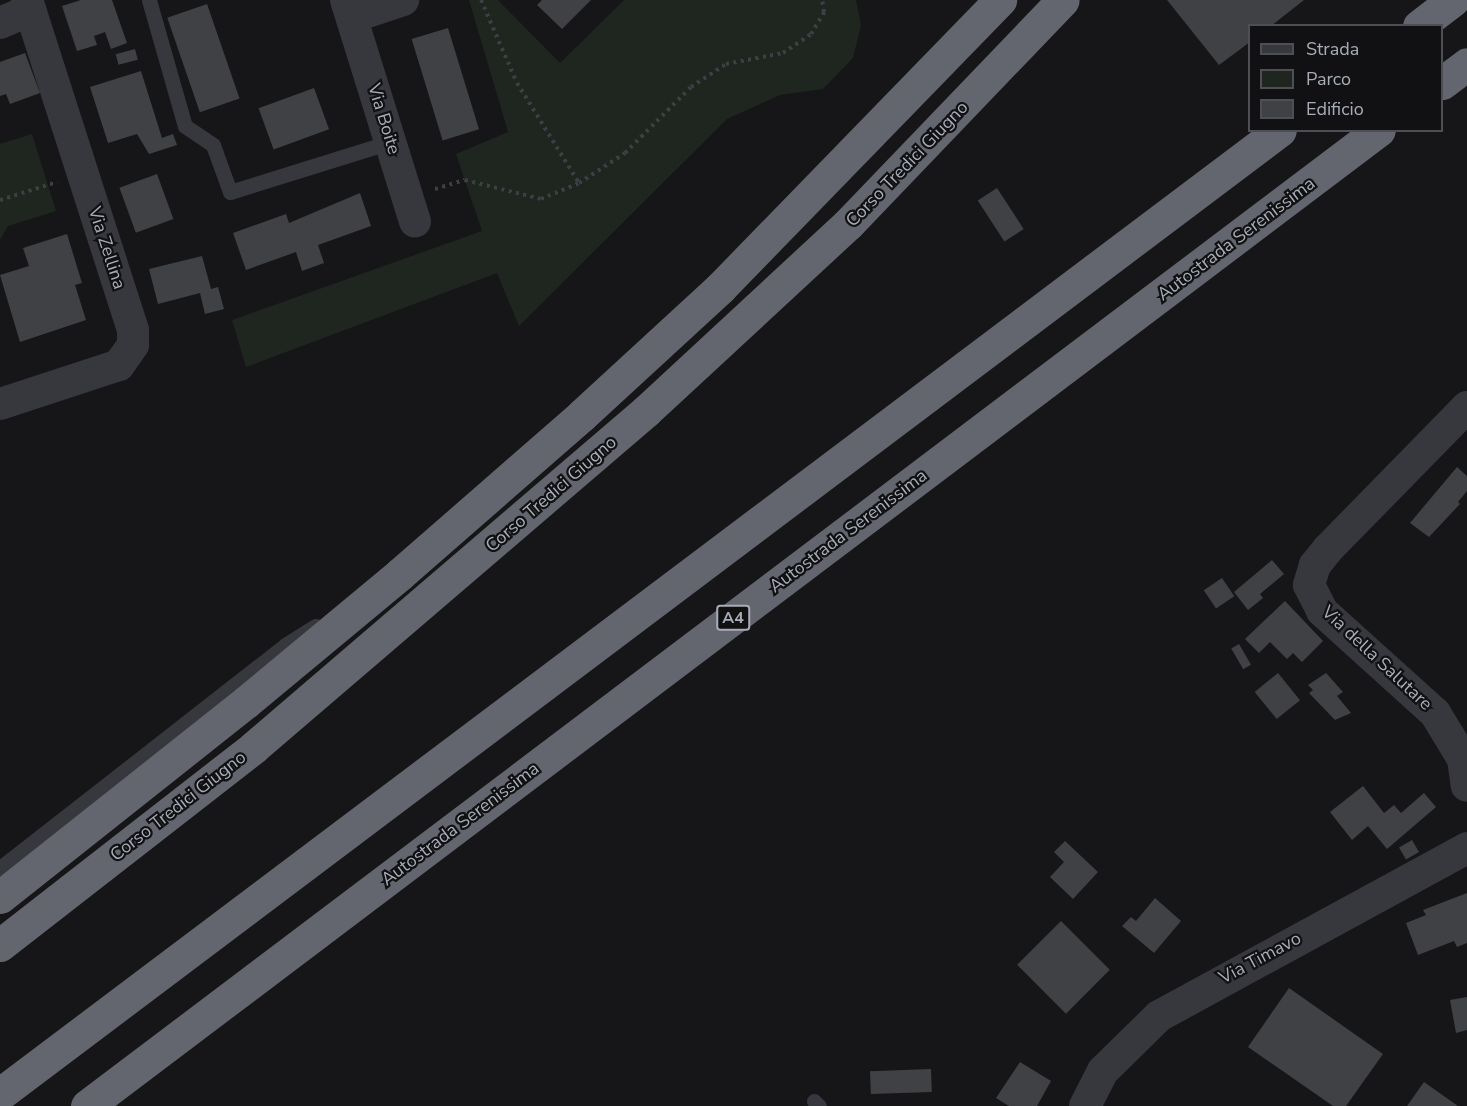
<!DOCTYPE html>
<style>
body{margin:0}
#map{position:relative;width:1467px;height:1106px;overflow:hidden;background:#161618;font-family:"Nunito Sans",sans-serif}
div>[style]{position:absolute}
.green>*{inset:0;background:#1e261f}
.building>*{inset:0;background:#404145;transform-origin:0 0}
.path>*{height:4px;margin-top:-2px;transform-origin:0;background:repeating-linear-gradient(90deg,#3d3f44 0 3px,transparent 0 7.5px)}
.lane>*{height:15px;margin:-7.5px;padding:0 7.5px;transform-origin:7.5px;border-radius:7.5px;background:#37383d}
.street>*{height:32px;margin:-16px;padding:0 16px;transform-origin:16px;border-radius:16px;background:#37383d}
.highway>*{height:33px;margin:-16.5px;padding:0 16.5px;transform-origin:16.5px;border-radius:16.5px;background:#63666e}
span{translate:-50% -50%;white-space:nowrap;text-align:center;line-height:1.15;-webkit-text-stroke:4.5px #111113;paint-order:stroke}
.shield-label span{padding:2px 4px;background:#111113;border:2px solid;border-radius:4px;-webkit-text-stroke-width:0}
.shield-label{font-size:16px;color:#a8adb8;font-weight:700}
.street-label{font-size:18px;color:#a8adb8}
.legend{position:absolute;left:1248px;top:24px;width:195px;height:108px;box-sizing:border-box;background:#111113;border:2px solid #4d4f55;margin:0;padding:8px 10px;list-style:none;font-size:18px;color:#a8adb8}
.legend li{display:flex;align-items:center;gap:12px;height:30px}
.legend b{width:30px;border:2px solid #4d4f55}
</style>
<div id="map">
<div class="green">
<i style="clip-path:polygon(469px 0,498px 0,560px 63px,624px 0,856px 0,861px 25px,853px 58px,823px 89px,780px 95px,727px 119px,519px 326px,497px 273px,246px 367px,232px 320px,482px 231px,456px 154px,508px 132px)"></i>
<i style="clip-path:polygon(32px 134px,56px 211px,8px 226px,0 240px,0 144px)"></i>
</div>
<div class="building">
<i style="clip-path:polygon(81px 0,112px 0,127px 43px,111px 49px,105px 32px,94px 36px,97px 45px,77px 51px,62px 6px)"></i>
<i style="clip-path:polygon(542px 0,591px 0,562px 29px,537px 5px)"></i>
<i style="clip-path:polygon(1167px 0,1304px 0,1271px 26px,1250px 26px,1250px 42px,1219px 65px)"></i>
<i style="left:207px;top:4px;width:100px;height:42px;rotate:71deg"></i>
<i style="left:448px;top:28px;width:106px;height:38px;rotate:73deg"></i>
<i style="left:135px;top:49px;width:11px;height:20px;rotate:75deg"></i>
<i style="clip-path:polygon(25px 53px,40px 93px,10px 104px,6px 94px,0 96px,0 62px)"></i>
<i style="clip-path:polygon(141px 71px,162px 138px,173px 134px,177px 145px,149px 154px,137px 134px,108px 143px,90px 87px)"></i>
<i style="left:314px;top:88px;width:44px;height:59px;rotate:70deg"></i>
<i style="left:157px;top:174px;width:48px;height:40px;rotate:70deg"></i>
<i style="left:997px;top:188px;width:49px;height:23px;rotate:57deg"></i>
<i style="clip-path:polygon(360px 193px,371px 226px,318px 245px,324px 263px,302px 271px,296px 252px,246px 270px,233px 233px,286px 214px,289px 223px)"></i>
<i style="clip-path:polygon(67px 234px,82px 283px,75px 285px,86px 320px,20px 342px,0 275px,29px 266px,23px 248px)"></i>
<i style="clip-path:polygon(202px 256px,211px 289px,218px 287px,224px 309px,205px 314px,200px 293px,158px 304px,149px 269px)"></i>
<i style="clip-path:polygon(1457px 467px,1467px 476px,1467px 491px,1458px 502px,1460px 504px,1429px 537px,1410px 523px)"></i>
<i style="clip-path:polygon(1272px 560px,1284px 574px,1260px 594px,1263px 598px,1248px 610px,1234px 592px)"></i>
<i style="left:1222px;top:578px;width:22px;height:22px;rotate:56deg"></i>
<i style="clip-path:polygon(1285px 601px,1323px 641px,1302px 662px,1293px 653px,1287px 659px,1270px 642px,1259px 653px,1245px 639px)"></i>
<i style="left:1239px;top:644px;width:24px;height:9px;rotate:60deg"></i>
<i style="left:1278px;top:673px;width:35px;height:30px;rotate:51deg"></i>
<i style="clip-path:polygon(1326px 673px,1343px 692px,1337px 696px,1351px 713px,1335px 720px,1309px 693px,1313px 690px,1308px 685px)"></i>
<i style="clip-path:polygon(1363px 786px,1384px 813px,1394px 805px,1401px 813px,1424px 793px,1436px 807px,1387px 849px,1368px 826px,1352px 840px,1330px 812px)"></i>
<i style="left:1412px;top:840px;width:14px;height:15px;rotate:60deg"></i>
<i style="clip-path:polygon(1065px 841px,1098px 872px,1073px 899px,1050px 877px,1064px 862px,1054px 852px)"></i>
<i style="clip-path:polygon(1467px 893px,1467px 943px,1457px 947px,1454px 941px,1418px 955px,1406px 923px,1426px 915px,1423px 910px)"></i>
<i style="clip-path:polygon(1155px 898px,1181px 921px,1154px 953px,1122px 926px,1131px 917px,1136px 921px)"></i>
<i style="left:1061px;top:921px;width:69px;height:62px;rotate:45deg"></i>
<i style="clip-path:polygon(1289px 988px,1383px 1054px,1346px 1106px,1333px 1106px,1248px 1047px)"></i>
<i style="clip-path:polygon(1467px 997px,1467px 1030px,1456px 1033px,1450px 1000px)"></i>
<i style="clip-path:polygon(1020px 1062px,1051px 1081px,1037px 1106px,1009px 1106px,996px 1098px)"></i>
<i style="left:931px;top:1069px;width:23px;height:61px;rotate:88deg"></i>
<i style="clip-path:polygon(1424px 1082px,1458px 1106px,1407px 1106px)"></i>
</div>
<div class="path">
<i style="left:481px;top:0;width:90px;rotate:66.6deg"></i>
<i style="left:517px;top:83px;width:118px;rotate:58.2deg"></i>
<i style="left:435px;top:189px;width:31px;rotate:-17deg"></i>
<i style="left:465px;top:180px;width:78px;rotate:14deg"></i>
<i style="left:541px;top:199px;width:41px;rotate:-22.8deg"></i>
<i style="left:579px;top:183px;width:55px;rotate:-33.1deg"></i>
<i style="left:625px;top:153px;width:93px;rotate:-45deg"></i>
<i style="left:691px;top:87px;width:42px;rotate:-33.3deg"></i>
<i style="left:726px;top:64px;width:58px;rotate:-10.9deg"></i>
<i style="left:783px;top:53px;width:34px;rotate:-34deg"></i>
<i style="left:811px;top:34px;width:26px;rotate:-59deg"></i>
<i style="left:824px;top:12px;width:12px;rotate:-99deg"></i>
<i style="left:0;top:200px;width:60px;rotate:-17.5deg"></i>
</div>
<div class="lane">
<i style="left:149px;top:0;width:131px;rotate:74.1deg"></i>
<i style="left:185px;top:126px;width:34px;rotate:34deg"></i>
<i style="left:213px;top:145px;width:50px;rotate:70.1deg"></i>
<i style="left:230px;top:192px;width:169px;rotate:-17.3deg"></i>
<i style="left:0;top:868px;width:362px;rotate:-38deg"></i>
<i style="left:285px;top:645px;width:36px;rotate:-32deg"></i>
<i style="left:814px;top:1101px;width:7px;rotate:45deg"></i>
</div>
<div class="street">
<i style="left:346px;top:0;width:232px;rotate:72.7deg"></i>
<i style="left:352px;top:17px;width:54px;rotate:-18.4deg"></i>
<i style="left:0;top:23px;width:33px;rotate:-23deg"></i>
<i style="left:0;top:404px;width:125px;rotate:-18.1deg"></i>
<i style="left:119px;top:365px;width:24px;rotate:-55deg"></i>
<i style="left:133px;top:345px;width:15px;rotate:-90deg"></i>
<i style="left:133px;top:330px;width:347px;rotate:-107.8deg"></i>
<i style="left:1467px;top:407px;width:199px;rotate:134.4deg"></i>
<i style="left:1328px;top:549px;width:21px;rotate:129deg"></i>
<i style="left:1315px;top:565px;width:21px;rotate:107deg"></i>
<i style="left:1309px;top:585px;width:29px;rotate:63deg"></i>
<i style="left:1322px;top:611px;width:152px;rotate:42.1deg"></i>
<i style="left:1435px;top:713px;width:54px;rotate:58.7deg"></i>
<i style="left:1463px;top:759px;width:27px;rotate:82deg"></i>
<i style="left:1085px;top:1106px;width:39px;rotate:-63deg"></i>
<i style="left:1103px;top:1071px;width:78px;rotate:-44.5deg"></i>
<i style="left:1159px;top:1016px;width:351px;rotate:-28.6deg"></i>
</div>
<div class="highway">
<i style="left:1419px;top:26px;width:43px;rotate:-37.4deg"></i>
<i style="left:1442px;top:83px;width:31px;rotate:-37deg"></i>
<i style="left:0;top:897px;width:314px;rotate:-38.4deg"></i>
<i style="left:246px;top:702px;width:200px;rotate:-39.7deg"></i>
<i style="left:400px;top:574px;width:242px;rotate:-41.1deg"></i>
<i style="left:582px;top:415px;width:188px;rotate:-42.6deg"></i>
<i style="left:720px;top:288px;width:402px;rotate:-45.8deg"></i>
<i style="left:0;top:945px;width:322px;rotate:-37.9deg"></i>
<i style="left:254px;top:747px;width:516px;rotate:-40.6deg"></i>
<i style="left:646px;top:411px;width:275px;rotate:-42.8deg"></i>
<i style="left:848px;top:224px;width:310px;rotate:-46.2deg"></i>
<i style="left:0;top:1094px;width:1602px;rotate:-36.98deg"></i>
<i style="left:87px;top:1106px;width:1619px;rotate:-37.07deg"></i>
</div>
<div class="shield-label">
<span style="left:733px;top:618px">A4</span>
</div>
<div class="street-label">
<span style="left:384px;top:119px;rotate:73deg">Via Boite</span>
<span style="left:907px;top:164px;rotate:-46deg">Corso Tredici Giugno</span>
<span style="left:1236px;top:239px;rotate:-37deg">Autostrada Serenissima</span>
<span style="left:107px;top:248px;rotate:72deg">Via Zellina</span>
<span style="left:551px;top:494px;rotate:-41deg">Corso Tredici Giugno</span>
<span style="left:848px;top:531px;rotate:-37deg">Autostrada Serenissima</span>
<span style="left:1377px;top:658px;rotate:43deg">Via della Salutare</span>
<span style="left:178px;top:806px;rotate:-38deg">Corso Tredici Giugno</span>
<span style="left:460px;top:824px;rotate:-37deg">Autostrada Serenissima</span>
<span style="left:1260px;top:958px;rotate:-28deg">Via Timavo</span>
</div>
<ul class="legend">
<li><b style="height:8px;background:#37383d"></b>Strada</li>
<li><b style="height:16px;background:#1e261f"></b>Parco</li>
<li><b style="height:16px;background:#404145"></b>Edificio</li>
</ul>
</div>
